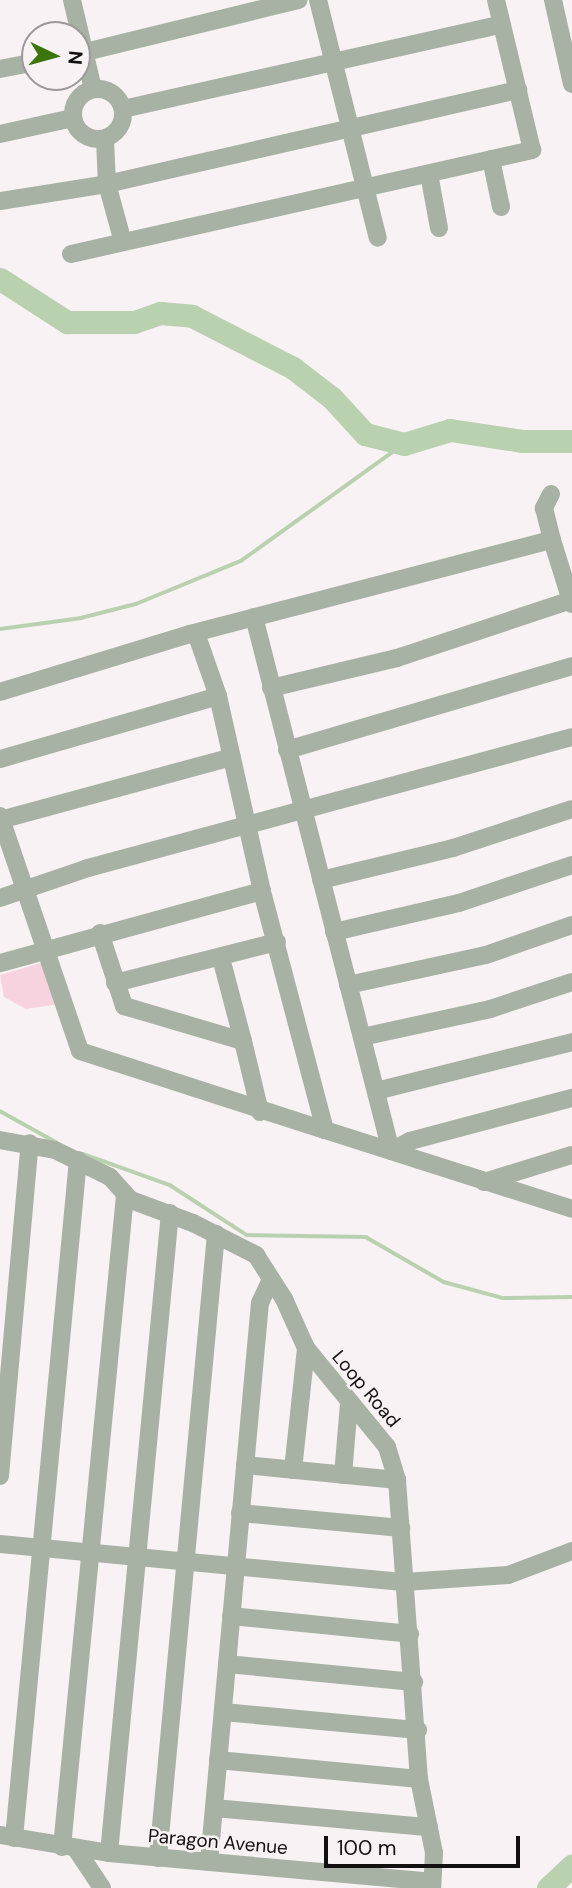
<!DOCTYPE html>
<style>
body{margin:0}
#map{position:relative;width:572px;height:1888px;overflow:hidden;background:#f8f2f4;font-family:"DM Sans",sans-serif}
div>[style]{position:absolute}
.green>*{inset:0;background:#f7d3e0}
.stream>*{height:3.5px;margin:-1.75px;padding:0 1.75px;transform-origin:1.75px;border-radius:1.75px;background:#bad1b0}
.river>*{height:23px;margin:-11.5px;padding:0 11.5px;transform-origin:11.5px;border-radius:11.5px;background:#bad1b0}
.minor>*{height:18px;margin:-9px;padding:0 9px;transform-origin:9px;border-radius:9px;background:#a8b2a4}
.minor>.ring{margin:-9px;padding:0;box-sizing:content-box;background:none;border:18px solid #a8b2a4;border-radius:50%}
span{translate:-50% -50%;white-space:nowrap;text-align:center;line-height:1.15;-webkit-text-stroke:5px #f8f2f4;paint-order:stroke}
.street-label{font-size:19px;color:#121011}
.north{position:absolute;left:21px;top:21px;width:70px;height:70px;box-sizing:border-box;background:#f8f2f4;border:2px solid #9c9899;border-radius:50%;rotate:95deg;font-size:19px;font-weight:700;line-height:28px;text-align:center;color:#121011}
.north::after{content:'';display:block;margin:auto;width:24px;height:32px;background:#3b760b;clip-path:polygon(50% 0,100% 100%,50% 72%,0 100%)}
.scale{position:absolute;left:324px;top:1836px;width:196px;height:32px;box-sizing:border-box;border:4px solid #121011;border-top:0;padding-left:9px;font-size:21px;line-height:24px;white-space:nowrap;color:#121011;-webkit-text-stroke:5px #f8f2f4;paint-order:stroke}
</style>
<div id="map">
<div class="green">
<i style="clip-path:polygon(44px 962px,59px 1004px,26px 1009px,4px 997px,0 975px)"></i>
</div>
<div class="stream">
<i style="left:0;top:629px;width:82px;rotate:-7.7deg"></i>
<i style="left:81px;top:618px;width:57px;rotate:-14.3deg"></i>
<i style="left:136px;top:604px;width:113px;rotate:-22.3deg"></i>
<i style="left:241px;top:561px;width:201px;rotate:-35.7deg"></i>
<i style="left:0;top:1111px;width:64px;rotate:29deg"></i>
<i style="left:83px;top:1154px;width:92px;rotate:19.6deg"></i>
<i style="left:170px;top:1185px;width:92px;rotate:33deg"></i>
<i style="left:247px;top:1235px;width:119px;rotate:1deg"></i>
<i style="left:366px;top:1237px;width:90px;rotate:30deg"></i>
<i style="left:444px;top:1282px;width:61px;rotate:15.2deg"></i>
<i style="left:503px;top:1298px;width:69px;rotate:-0.8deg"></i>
</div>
<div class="river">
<i style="left:0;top:279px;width:80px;rotate:32.7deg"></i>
<i style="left:67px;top:322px;width:67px"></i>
<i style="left:134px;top:322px;width:28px;rotate:-19deg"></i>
<i style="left:160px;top:313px;width:32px;rotate:5deg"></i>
<i style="left:192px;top:316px;width:114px;rotate:27.2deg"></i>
<i style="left:293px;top:368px;width:49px;rotate:37.6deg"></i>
<i style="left:332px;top:398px;width:49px;rotate:47.5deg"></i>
<i style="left:365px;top:434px;width:40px;rotate:14.4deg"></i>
<i style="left:404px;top:444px;width:48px;rotate:-16.9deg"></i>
<i style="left:450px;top:430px;width:74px;rotate:8.6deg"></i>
<i style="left:523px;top:441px;width:49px"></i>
<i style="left:548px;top:1888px;width:33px;rotate:-43deg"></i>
</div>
<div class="minor">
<i style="left:72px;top:0;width:91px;rotate:76.7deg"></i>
<i style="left:318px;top:0;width:245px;rotate:75.9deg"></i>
<i style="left:553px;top:0;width:86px;rotate:77.3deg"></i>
<i style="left:77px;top:54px;width:228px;rotate:-13.7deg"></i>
<i style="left:0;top:69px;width:36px;rotate:-11deg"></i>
<i class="ring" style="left:73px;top:89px;width:32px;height:32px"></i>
<i style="left:123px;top:109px;width:388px;rotate:-12.6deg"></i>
<i style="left:0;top:134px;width:75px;rotate:-12.4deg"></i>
<i style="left:105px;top:139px;width:45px;rotate:87.5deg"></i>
<i style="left:107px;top:184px;width:60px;rotate:74.6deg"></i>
<i style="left:491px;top:159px;width:49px;rotate:78.2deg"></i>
<i style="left:429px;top:174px;width:55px;rotate:79.5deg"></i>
<i style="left:0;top:201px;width:108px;rotate:-9deg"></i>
<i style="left:107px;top:184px;width:422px;rotate:-12.9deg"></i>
<i style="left:71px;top:254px;width:473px;rotate:-12.7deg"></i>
<i style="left:532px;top:150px;width:154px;rotate:-103.5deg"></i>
<i style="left:551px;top:494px;width:16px;rotate:117deg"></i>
<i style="left:544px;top:508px;width:33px;rotate:76deg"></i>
<i style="left:254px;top:617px;width:551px;rotate:75.61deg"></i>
<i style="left:391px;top:1151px;width:21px;rotate:-28deg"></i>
<i style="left:410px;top:1141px;width:168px;rotate:-14.9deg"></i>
<i style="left:190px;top:634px;width:374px;rotate:-14.6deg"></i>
<i style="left:552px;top:540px;width:67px;rotate:72.6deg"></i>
<i style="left:271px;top:688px;width:130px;rotate:-13.4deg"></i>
<i style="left:397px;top:658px;width:183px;rotate:-18.4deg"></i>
<i style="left:0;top:692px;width:199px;rotate:-17deg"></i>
<i style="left:190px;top:634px;width:7px;rotate:16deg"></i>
<i style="left:197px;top:636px;width:64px;rotate:70.7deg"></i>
<i style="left:218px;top:696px;width:200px;rotate:77.3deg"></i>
<i style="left:262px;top:891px;width:272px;rotate:164.6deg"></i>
<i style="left:287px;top:750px;width:297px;rotate:-16.4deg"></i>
<i style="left:0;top:759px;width:227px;rotate:-16.1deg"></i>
<i style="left:0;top:816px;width:248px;rotate:71.2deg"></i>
<i style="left:80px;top:1051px;width:257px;rotate:17.9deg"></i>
<i style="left:325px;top:1130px;width:247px;rotate:-104.8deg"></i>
<i style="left:0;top:820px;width:240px;rotate:-15.2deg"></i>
<i style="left:321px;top:880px;width:136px;rotate:-13.6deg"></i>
<i style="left:453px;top:848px;width:125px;rotate:-18.1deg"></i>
<i style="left:0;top:898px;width:93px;rotate:-18.8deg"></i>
<i style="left:88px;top:868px;width:501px;rotate:-15.14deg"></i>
<i style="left:334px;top:932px;width:128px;rotate:-13.1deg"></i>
<i style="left:459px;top:903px;width:119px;rotate:-18.6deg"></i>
<i style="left:100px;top:933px;width:77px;rotate:71.8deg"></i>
<i style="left:124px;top:1006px;width:124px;rotate:16.4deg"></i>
<i style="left:243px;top:1041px;width:73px;rotate:76.5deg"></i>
<i style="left:221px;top:958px;width:86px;rotate:75.2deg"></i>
<i style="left:115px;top:983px;width:167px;rotate:-14.2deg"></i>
<i style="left:348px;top:985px;width:141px;rotate:-12.3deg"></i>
<i style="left:486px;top:955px;width:91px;rotate:-19.2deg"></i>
<i style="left:362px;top:1037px;width:131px;rotate:-12.3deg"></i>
<i style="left:490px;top:1009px;width:86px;rotate:-18.2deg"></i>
<i style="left:376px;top:1091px;width:202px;rotate:-14deg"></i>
<i style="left:325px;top:1130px;width:259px;rotate:17.7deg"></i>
<i style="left:0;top:1140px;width:56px;rotate:10.3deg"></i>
<i style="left:55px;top:1150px;width:61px;rotate:26.1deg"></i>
<i style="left:110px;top:1177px;width:31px;rotate:48deg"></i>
<i style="left:131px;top:1200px;width:66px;rotate:20.4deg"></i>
<i style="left:193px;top:1223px;width:71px;rotate:26.9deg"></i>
<i style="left:256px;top:1255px;width:52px;rotate:57.5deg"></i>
<i style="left:284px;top:1299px;width:54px;rotate:65.8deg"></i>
<i style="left:306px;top:1348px;width:128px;rotate:50.7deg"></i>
<i style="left:387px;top:1447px;width:34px;rotate:73deg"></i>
<i style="left:397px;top:1480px;width:300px;rotate:85.8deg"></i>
<i style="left:419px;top:1779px;width:76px;rotate:78.5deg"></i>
<i style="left:434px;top:1853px;width:35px;rotate:93deg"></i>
<i style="left:484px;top:1182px;width:92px;rotate:-17.1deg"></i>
<i style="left:245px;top:1465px;width:153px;rotate:5.6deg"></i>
<i style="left:293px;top:1470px;width:123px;rotate:-83.9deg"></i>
<i style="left:343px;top:1475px;width:71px;rotate:-85.2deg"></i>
<i style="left:0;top:1476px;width:334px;rotate:-84.9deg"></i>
<i style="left:240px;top:1513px;width:162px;rotate:5.3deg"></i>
<i style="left:0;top:1544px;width:407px;rotate:5.4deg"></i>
<i style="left:405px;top:1582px;width:103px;rotate:-3.9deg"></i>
<i style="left:508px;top:1575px;width:68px;rotate:-20.6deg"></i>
<i style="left:231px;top:1616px;width:180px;rotate:5.7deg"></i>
<i style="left:227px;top:1664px;width:188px;rotate:5.5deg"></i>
<i style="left:223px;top:1712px;width:196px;rotate:5.3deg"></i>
<i style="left:218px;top:1760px;width:202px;rotate:5.4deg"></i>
<i style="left:214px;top:1808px;width:216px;rotate:5.1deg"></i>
<i style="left:0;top:1835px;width:110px;rotate:9.4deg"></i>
<i style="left:109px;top:1853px;width:324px;rotate:5.1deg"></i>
<i style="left:14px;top:1838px;width:681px;rotate:-84.61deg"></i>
<i style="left:62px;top:1847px;width:655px;rotate:-84.48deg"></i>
<i style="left:76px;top:1849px;width:47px;rotate:56.3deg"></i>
<i style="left:109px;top:1853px;width:643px;rotate:-84.56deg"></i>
<i style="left:158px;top:1858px;width:627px;rotate:-84.69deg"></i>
<i style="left:209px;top:1862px;width:561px;rotate:-84.79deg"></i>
<i style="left:260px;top:1303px;width:26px;rotate:-65deg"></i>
</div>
<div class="street-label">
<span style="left:366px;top:1389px;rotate:50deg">Loop Road</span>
<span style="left:218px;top:1842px;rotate:5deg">Paragon Avenue</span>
</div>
<div class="north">N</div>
<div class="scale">100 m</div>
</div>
